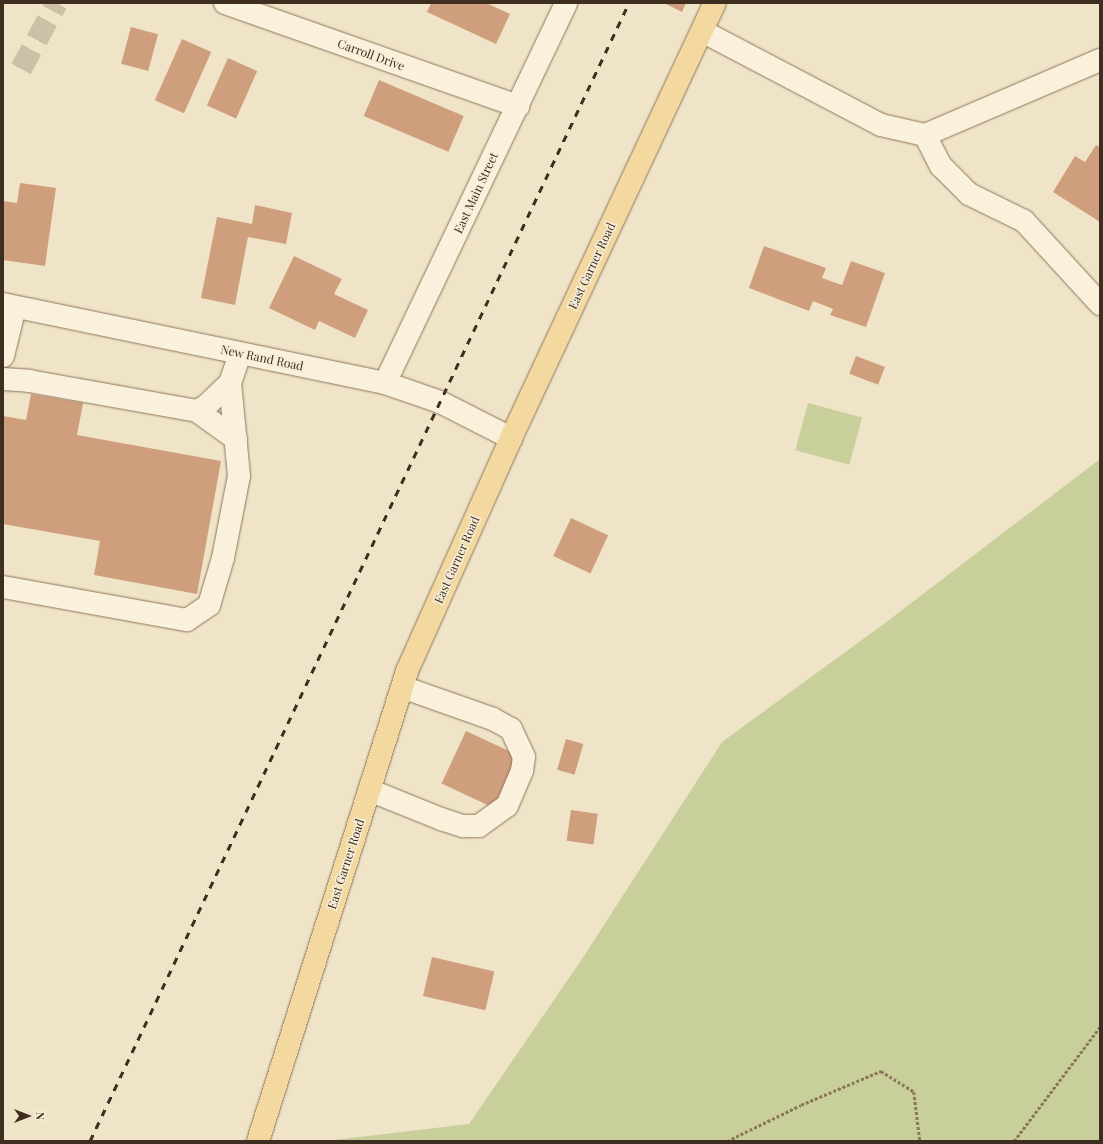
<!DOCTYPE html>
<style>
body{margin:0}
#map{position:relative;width:1103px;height:1144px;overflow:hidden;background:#f0e4c8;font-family:"Playfair Display",serif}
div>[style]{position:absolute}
.green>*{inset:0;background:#c9cf9b;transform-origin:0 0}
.building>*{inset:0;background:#cf9f7d;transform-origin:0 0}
.minor-tunnel>*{height:22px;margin-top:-11px;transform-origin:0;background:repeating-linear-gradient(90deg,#ccc0a6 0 22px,transparent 0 33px)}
.path>*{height:2.5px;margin-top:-1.25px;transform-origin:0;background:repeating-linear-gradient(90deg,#8d765c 0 3px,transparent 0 5px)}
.roads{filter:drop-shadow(0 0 1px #8d765c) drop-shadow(0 0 1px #8d765c)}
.minor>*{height:22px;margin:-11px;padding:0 11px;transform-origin:11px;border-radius:11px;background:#faf1dc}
.major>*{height:22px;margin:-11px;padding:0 11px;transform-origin:11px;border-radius:11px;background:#f3d9a0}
.rail>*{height:3px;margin-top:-1.5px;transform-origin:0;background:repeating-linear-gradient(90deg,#3d2e20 0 7px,transparent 0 14px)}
span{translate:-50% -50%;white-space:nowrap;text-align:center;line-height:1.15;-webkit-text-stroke:3px #f7eed8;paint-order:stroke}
.street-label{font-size:12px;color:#3d2e20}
.frame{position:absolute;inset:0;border:4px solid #3d2e20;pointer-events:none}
.north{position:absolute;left:8px;top:1096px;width:40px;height:40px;-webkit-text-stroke:3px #f7eed8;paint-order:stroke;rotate:90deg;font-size:11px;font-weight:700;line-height:16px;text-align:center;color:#3d2e20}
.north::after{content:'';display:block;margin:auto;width:14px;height:18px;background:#3d2e20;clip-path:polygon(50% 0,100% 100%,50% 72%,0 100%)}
</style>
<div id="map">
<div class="green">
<i style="left:808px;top:403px;width:56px;height:49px;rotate:15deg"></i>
<i style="clip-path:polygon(1100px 459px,1100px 1141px,325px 1141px,469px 1124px,582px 959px,722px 742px,885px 623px)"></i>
</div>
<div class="building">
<i style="clip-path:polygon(431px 3px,486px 3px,510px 14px,496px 44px,427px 12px)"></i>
<i style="clip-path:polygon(664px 3px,686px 3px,682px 12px)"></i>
<i style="left:131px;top:27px;width:28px;height:38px;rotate:15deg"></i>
<i style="left:182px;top:39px;width:32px;height:67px;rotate:24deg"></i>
<i style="left:228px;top:58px;width:32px;height:52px;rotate:24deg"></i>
<i style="left:379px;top:80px;width:92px;height:39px;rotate:23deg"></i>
<i style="clip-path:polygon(1096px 145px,1100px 147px,1100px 222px,1053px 192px,1075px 156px,1085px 162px)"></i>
<i style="clip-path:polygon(20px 183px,56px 188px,45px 266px,3px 260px,3px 201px,17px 203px)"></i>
<i style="clip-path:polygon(255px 205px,292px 213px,286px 244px,248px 237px,235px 305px,201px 298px,217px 217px,252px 224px)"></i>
<i style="clip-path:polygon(764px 246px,826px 268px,822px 278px,842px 285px,851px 261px,885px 273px,866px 327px,830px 315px,833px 309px,813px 301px,809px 311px,749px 288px)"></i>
<i style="clip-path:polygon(294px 256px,342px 279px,334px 294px,368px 310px,355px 338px,319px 321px,315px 330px,269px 308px)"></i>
<i style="left:856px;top:356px;width:31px;height:19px;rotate:21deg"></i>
<i style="clip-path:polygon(31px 394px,83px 403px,77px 435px,221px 461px,197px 594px,94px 575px,100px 541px,3px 524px,3px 416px,26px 420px)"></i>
<i style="left:571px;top:518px;width:41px;height:42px;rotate:25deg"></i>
<i style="left:466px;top:731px;width:59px;height:58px;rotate:25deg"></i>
<i style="left:566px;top:739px;width:18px;height:32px;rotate:16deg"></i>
<i style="left:571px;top:810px;width:27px;height:31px;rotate:8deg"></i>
<i style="left:432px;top:957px;width:64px;height:40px;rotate:13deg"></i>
</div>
<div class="minor-tunnel">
<i style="left:21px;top:69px;width:75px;rotate:-61.4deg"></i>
</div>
<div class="path">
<i style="left:727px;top:1141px;width:82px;rotate:-25.9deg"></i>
<i style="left:801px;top:1105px;width:87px;rotate:-23deg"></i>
<i style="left:881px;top:1071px;width:39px;rotate:32deg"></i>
<i style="left:914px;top:1092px;width:49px;rotate:83deg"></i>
<i style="left:1014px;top:1141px;width:143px;rotate:-53deg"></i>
</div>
<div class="roads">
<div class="minor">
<i style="left:225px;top:3px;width:311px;rotate:19.4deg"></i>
<i style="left:702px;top:31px;width:202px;rotate:27.7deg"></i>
<i style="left:881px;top:125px;width:45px;rotate:12.8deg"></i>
<i style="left:925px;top:135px;width:190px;rotate:-23.2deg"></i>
<i style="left:925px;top:135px;width:35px;rotate:63deg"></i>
<i style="left:941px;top:166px;width:40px;rotate:45deg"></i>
<i style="left:969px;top:194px;width:61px;rotate:26.1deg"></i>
<i style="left:1024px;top:221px;width:113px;rotate:47.5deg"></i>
<i style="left:3px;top:304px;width:390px;rotate:11.7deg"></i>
<i style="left:385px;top:383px;width:58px;rotate:19.1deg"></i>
<i style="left:440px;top:402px;width:80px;rotate:26.9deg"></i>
<i style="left:3px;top:356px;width:50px;rotate:-76.2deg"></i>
<i style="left:3px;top:379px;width:26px;rotate:4deg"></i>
<i style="left:29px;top:381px;width:171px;rotate:10.1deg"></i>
<i style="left:197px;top:411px;width:48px;rotate:35.7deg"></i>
<i style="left:385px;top:383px;width:421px;rotate:-64.5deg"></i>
<i style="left:197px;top:411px;width:10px;rotate:-29deg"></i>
<i style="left:206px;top:406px;width:33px;rotate:-44deg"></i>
<i style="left:3px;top:587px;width:187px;rotate:10.2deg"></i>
<i style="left:187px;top:620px;width:27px;rotate:-34deg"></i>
<i style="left:209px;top:605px;width:49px;rotate:-73.4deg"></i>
<i style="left:223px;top:558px;width:84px;rotate:-79deg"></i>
<i style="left:239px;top:476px;width:93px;rotate:-95.5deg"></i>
<i style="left:230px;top:383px;width:31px;rotate:-71deg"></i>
<i style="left:369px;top:790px;width:78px;rotate:21.9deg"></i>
<i style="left:441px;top:819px;width:23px;rotate:18deg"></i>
<i style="left:463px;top:826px;width:16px"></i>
<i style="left:479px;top:826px;width:34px;rotate:-36deg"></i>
<i style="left:507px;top:806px;width:38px;rotate:-67deg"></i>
<i style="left:522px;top:771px;width:14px;rotate:-82deg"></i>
<i style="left:524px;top:757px;width:31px;rotate:-115deg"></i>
<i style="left:511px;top:729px;width:21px;rotate:-151deg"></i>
<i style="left:493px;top:719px;width:96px;rotate:-160.6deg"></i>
</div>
<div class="major">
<i style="left:258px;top:1141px;width:493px;rotate:-72.4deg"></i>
<i style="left:407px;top:671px;width:255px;rotate:-65.9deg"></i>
<i style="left:511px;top:438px;width:480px;rotate:-64.9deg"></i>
</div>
</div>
<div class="rail">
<i style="left:90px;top:1141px;width:1259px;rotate:-64.66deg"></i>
</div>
<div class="street-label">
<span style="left:371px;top:55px;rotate:20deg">Carroll Drive</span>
<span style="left:476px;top:193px;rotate:-65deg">East Main Street</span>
<span style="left:592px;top:266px;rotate:-65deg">East Garner Road</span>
<span style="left:262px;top:358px;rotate:12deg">New Rand Road</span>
<span style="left:457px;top:560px;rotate:-66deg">East Garner Road</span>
<span style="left:346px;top:864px;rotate:-72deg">East Garner Road</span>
</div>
<div class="frame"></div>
<div class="north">N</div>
</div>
